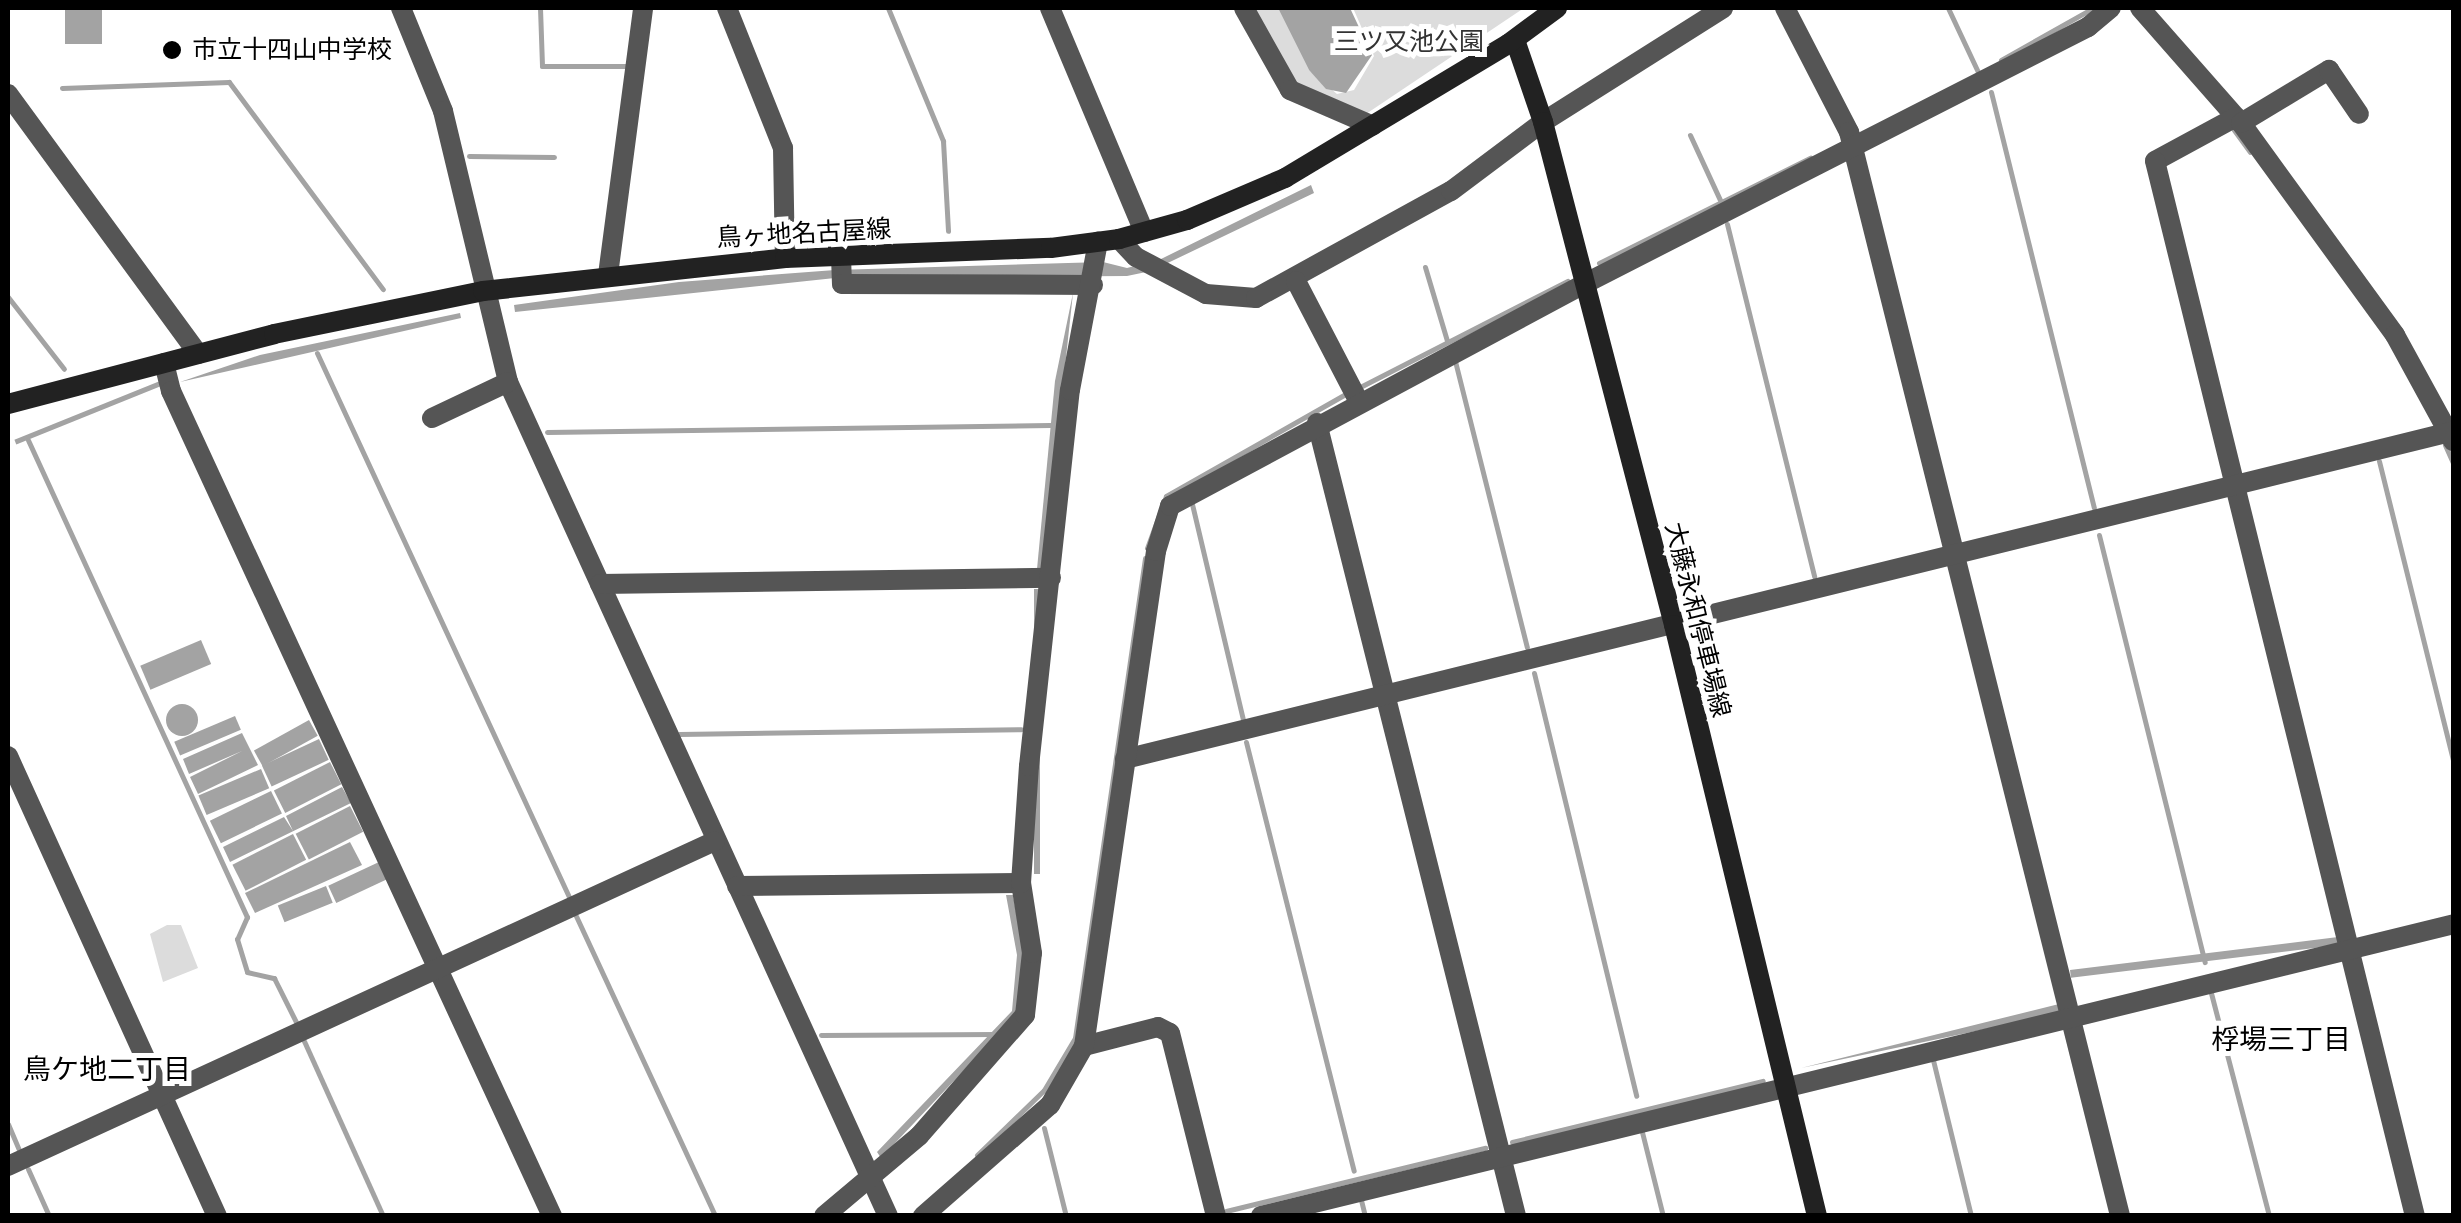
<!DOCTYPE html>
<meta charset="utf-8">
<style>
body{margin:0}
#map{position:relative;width:2461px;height:1223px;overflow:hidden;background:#fff;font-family:"Fira Sans","Noto Sans JP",sans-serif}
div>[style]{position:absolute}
.green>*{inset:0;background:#dcdcdc}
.water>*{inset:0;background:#a3a3a3;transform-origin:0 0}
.round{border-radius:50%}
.stream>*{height:5px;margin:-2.5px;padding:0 2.5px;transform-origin:2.5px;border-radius:2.5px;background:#a3a3a3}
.minor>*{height:20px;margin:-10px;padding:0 10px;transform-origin:10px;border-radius:10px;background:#555}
.secondary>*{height:20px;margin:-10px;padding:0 10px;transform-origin:10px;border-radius:10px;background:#222}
.dots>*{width:28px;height:28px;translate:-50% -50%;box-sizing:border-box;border:5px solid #fff;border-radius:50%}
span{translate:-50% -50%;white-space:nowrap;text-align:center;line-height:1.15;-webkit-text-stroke:10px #fff;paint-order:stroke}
.park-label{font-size:25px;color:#333}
.poi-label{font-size:25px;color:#000}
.left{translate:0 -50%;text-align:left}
.street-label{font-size:25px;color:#000}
.neighbourhood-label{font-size:28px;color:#000}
.frame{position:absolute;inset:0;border:10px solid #000;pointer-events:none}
</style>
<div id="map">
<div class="green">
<i style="clip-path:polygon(1248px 8px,1278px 8px,1309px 70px,1337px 94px,1354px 90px,1374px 56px,1353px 8px,1524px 8px,1360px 118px,1293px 87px)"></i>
<i style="clip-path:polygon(167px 925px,181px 925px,198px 968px,163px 982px,150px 934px)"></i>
</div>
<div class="water">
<i style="left:65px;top:8px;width:37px;height:36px"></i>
<i style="clip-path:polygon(1278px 8px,1350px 8px,1372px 55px,1346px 93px,1326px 89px,1309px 70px)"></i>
<i style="clip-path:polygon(1311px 185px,1314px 193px,1151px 271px,1127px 276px,835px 278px,515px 312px,514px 305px,679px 282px,835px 270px,1103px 262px,1127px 268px,1161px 259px)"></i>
<i style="clip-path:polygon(1073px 293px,1043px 569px,1037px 569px,1055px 381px)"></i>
<i style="clip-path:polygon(460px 313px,461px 318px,180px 382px,260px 355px)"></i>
<i style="left:160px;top:381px;width:5px;height:157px;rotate:68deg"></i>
<i style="left:1034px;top:589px;width:6px;height:285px"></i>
<i style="left:201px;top:640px;width:26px;height:66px;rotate:67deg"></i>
<i class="round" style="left:166px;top:704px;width:32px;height:32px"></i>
<i style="left:235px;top:716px;width:15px;height:66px;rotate:67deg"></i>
<i style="left:309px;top:720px;width:18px;height:63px;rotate:61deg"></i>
<i style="clip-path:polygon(242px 733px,258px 765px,198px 794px,190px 777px,242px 751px,189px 774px,183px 759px)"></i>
<i style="left:319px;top:739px;width:23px;height:63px;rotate:65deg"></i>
<i style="left:330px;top:762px;width:25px;height:63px;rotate:63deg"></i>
<i style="left:261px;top:769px;width:21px;height:68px;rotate:67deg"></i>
<i style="clip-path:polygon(342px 787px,351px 803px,230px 862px,223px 847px,284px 817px,293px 831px,286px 816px)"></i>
<i style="left:271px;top:791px;width:25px;height:68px;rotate:64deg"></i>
<i style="left:350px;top:806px;width:29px;height:61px;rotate:63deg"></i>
<i style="left:293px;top:834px;width:29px;height:68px;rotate:63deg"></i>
<i style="clip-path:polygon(350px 842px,362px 865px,255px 913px,245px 893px)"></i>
<i style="left:379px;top:862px;width:19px;height:56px;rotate:65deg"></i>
<i style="left:326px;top:886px;width:18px;height:52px;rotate:68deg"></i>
<i style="clip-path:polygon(1006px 895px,1013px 895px,1024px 956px,1018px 1013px,881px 1158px,877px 1152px,1012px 1011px,1017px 955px)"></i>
<i style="left:2338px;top:937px;width:8px;height:270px;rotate:83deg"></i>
<i style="clip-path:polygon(2059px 1004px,2061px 1013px,1801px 1068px)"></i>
</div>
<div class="stream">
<i style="left:540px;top:8px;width:58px;rotate:88deg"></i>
<i style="left:542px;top:66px;width:86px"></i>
<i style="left:888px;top:8px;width:144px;rotate:67.5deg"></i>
<i style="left:943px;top:141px;width:90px;rotate:86.8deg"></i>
<i style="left:1948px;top:8px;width:71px;rotate:64.9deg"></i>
<i style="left:2001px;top:60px;width:106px;rotate:-29.5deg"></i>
<i style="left:62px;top:88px;width:167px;rotate:-2.1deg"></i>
<i style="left:229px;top:82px;width:258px;rotate:53.4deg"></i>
<i style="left:1991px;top:92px;width:428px;rotate:76.1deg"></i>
<i style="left:2234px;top:130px;width:27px;rotate:54deg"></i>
<i style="left:1690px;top:135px;width:72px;rotate:65.2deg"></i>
<i style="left:469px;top:156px;width:85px;rotate:0.7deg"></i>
<i style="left:1727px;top:224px;width:363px;rotate:76.1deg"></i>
<i style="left:1599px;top:263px;width:236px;rotate:-26.5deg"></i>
<i style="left:1425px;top:267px;width:77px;rotate:73.4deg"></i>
<i style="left:8px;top:297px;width:91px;rotate:52.1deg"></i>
<i style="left:317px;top:353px;width:602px;rotate:65.14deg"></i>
<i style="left:1455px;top:361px;width:295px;rotate:75.9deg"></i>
<i style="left:1360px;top:387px;width:233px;rotate:-27.1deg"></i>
<i style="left:547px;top:432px;width:503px;rotate:-0.8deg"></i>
<i style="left:28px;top:440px;width:525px;rotate:65.34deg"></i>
<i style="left:247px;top:917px;width:24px;rotate:114deg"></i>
<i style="left:237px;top:939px;width:34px;rotate:73deg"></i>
<i style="left:247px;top:972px;width:28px;rotate:13deg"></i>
<i style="left:274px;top:978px;width:51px;rotate:63.4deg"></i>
<i style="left:2445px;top:445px;width:22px;rotate:66deg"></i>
<i style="left:2379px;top:461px;width:312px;rotate:76.1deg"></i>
<i style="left:1192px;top:504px;width:222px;rotate:76.7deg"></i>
<i style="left:2099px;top:535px;width:440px;rotate:76.1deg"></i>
<i style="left:1147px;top:548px;width:55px;rotate:-69.9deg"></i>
<i style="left:1166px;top:496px;width:208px;rotate:-29.6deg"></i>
<i style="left:1534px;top:673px;width:435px;rotate:76.4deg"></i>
<i style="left:679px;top:734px;width:342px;rotate:-0.8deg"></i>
<i style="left:1246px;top:742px;width:442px;rotate:75.9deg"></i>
<i style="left:576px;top:916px;width:331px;rotate:65.1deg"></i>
<i style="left:2211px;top:993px;width:230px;rotate:75.4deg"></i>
<i style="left:821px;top:1035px;width:175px;rotate:-0.3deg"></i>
<i style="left:304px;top:1041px;width:192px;rotate:65.7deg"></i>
<i style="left:1933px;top:1060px;width:161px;rotate:76.3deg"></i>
<i style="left:8px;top:1124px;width:30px;rotate:67deg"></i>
<i style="left:1044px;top:1128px;width:91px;rotate:76deg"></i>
<i style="left:1642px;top:1132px;width:87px;rotate:76deg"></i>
<i style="left:1512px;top:1142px;width:258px;rotate:-13.7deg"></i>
<i style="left:977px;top:1155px;width:93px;rotate:-44.1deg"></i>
<i style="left:1044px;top:1090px;width:61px;rotate:-59.2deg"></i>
<i style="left:1075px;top:1038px;width:485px;rotate:-81.7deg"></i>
<i style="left:28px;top:1169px;width:51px;rotate:65.9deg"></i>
<i style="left:1361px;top:1200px;width:16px;rotate:76deg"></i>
<i style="left:1226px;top:1211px;width:267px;rotate:-13.7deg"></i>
</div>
<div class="minor">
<i style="left:401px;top:8px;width:111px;rotate:67.8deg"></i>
<i style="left:443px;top:111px;width:279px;rotate:76.5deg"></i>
<i style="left:508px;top:382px;width:916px;rotate:65.5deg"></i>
<i style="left:727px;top:8px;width:151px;rotate:68.2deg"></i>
<i style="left:783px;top:148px;width:110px;rotate:89deg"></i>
<i style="left:1050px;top:8px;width:243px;rotate:67.2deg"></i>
<i style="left:1244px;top:8px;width:94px;rotate:60.7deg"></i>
<i style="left:1290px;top:90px;width:90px;rotate:23.4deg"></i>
<i style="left:1785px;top:8px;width:140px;rotate:62.7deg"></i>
<i style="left:1849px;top:132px;width:1117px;rotate:75.96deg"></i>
<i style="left:2140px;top:8px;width:153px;rotate:48.7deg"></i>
<i style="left:2241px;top:123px;width:262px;rotate:54deg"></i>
<i style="left:2395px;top:335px;width:121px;rotate:61.3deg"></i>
<i style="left:8px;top:94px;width:322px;rotate:53.8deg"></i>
<i style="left:2236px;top:117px;width:92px;rotate:151.5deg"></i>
<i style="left:2155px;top:161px;width:1087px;rotate:76.16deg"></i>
<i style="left:2241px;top:123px;width:103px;rotate:-31.1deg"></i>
<i style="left:2329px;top:70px;width:53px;rotate:55.7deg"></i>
<i style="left:1119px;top:239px;width:25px;rotate:47deg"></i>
<i style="left:1136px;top:257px;width:79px;rotate:27.9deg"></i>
<i style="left:1206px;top:294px;width:50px;rotate:4.6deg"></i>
<i style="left:1256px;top:298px;width:222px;rotate:-28.8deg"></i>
<i style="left:1451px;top:191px;width:115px;rotate:-36.9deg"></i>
<i style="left:1543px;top:122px;width:213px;rotate:-32.3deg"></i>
<i style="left:841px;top:256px;width:28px;rotate:88deg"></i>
<i style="left:842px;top:284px;width:251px;rotate:0.2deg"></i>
<i style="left:608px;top:275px;width:269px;rotate:-82.5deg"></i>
<i style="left:1296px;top:281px;width:136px;rotate:62.5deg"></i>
<i style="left:164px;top:363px;width:29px;rotate:76deg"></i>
<i style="left:171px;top:391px;width:909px;rotate:65.21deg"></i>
<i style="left:432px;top:418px;width:84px;rotate:-25.3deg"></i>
<i style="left:1317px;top:423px;width:818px;rotate:75.91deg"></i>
<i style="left:600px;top:584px;width:451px;rotate:-0.8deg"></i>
<i style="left:8px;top:756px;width:505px;rotate:65.57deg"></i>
<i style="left:1125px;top:759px;width:1369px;rotate:-13.86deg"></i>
<i style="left:737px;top:886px;width:284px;rotate:-0.6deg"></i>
<i style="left:1084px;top:1046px;width:76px;rotate:-14.4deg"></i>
<i style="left:1158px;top:1027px;width:13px;rotate:27deg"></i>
<i style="left:1170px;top:1033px;width:189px;rotate:75.9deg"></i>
<i style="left:8px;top:1166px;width:778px;rotate:-24.69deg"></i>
<i style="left:824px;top:1216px;width:124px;rotate:-40.1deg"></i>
<i style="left:919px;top:1136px;width:161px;rotate:-48.8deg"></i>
<i style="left:1025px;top:1015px;width:62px;rotate:-83.6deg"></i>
<i style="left:1032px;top:953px;width:71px;rotate:-98.9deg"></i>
<i style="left:1021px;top:883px;width:117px;rotate:-86.1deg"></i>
<i style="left:1029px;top:766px;width:378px;rotate:-83.8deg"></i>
<i style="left:1070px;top:390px;width:151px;rotate:-79.3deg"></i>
<i style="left:923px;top:1216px;width:169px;rotate:-41.2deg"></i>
<i style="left:1050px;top:1105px;width:68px;rotate:-60deg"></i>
<i style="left:1084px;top:1046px;width:500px;rotate:-81.72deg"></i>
<i style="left:1156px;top:551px;width:47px;rotate:-72.7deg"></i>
<i style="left:1170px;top:506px;width:472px;rotate:-28.2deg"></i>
<i style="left:1586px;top:283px;width:564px;rotate:-27.02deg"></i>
<i style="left:2088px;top:27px;width:30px;rotate:-40deg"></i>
<i style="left:1261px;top:1216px;width:1228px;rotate:-13.75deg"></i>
</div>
<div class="secondary">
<i style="left:1515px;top:40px;width:87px;rotate:71.1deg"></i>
<i style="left:1543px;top:122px;width:520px;rotate:75.4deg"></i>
<i style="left:1674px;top:625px;width:608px;rotate:76.4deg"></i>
<i style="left:8px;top:404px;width:275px;rotate:-14.7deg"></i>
<i style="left:274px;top:334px;width:213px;rotate:-11.6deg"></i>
<i style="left:483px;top:291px;width:304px;rotate:-6.2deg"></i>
<i style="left:785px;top:258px;width:266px;rotate:-2.2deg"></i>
<i style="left:1051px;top:248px;width:69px;rotate:-7.5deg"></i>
<i style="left:1119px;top:239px;width:71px;rotate:-15.6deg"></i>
<i style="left:1187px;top:220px;width:107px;rotate:-23.2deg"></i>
<i style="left:1285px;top:178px;width:260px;rotate:-31deg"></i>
<i style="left:1508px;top:44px;width:61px;rotate:-36.3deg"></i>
</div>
<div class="dots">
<i style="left:172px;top:50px;background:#000"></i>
</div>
<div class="park-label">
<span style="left:1409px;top:42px">三ツ又池公園</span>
</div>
<div class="poi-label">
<span class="left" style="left:192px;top:50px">市立十四山中学校</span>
</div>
<div class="street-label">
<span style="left:804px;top:234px;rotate:-3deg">鳥ヶ地名古屋線</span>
<span style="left:1697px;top:620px;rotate:76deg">大藤永和停車場線</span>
</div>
<div class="neighbourhood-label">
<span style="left:2281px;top:1040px">桴場三丁目</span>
<span style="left:107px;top:1070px">鳥ケ地二丁目</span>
</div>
<div class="frame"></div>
</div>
